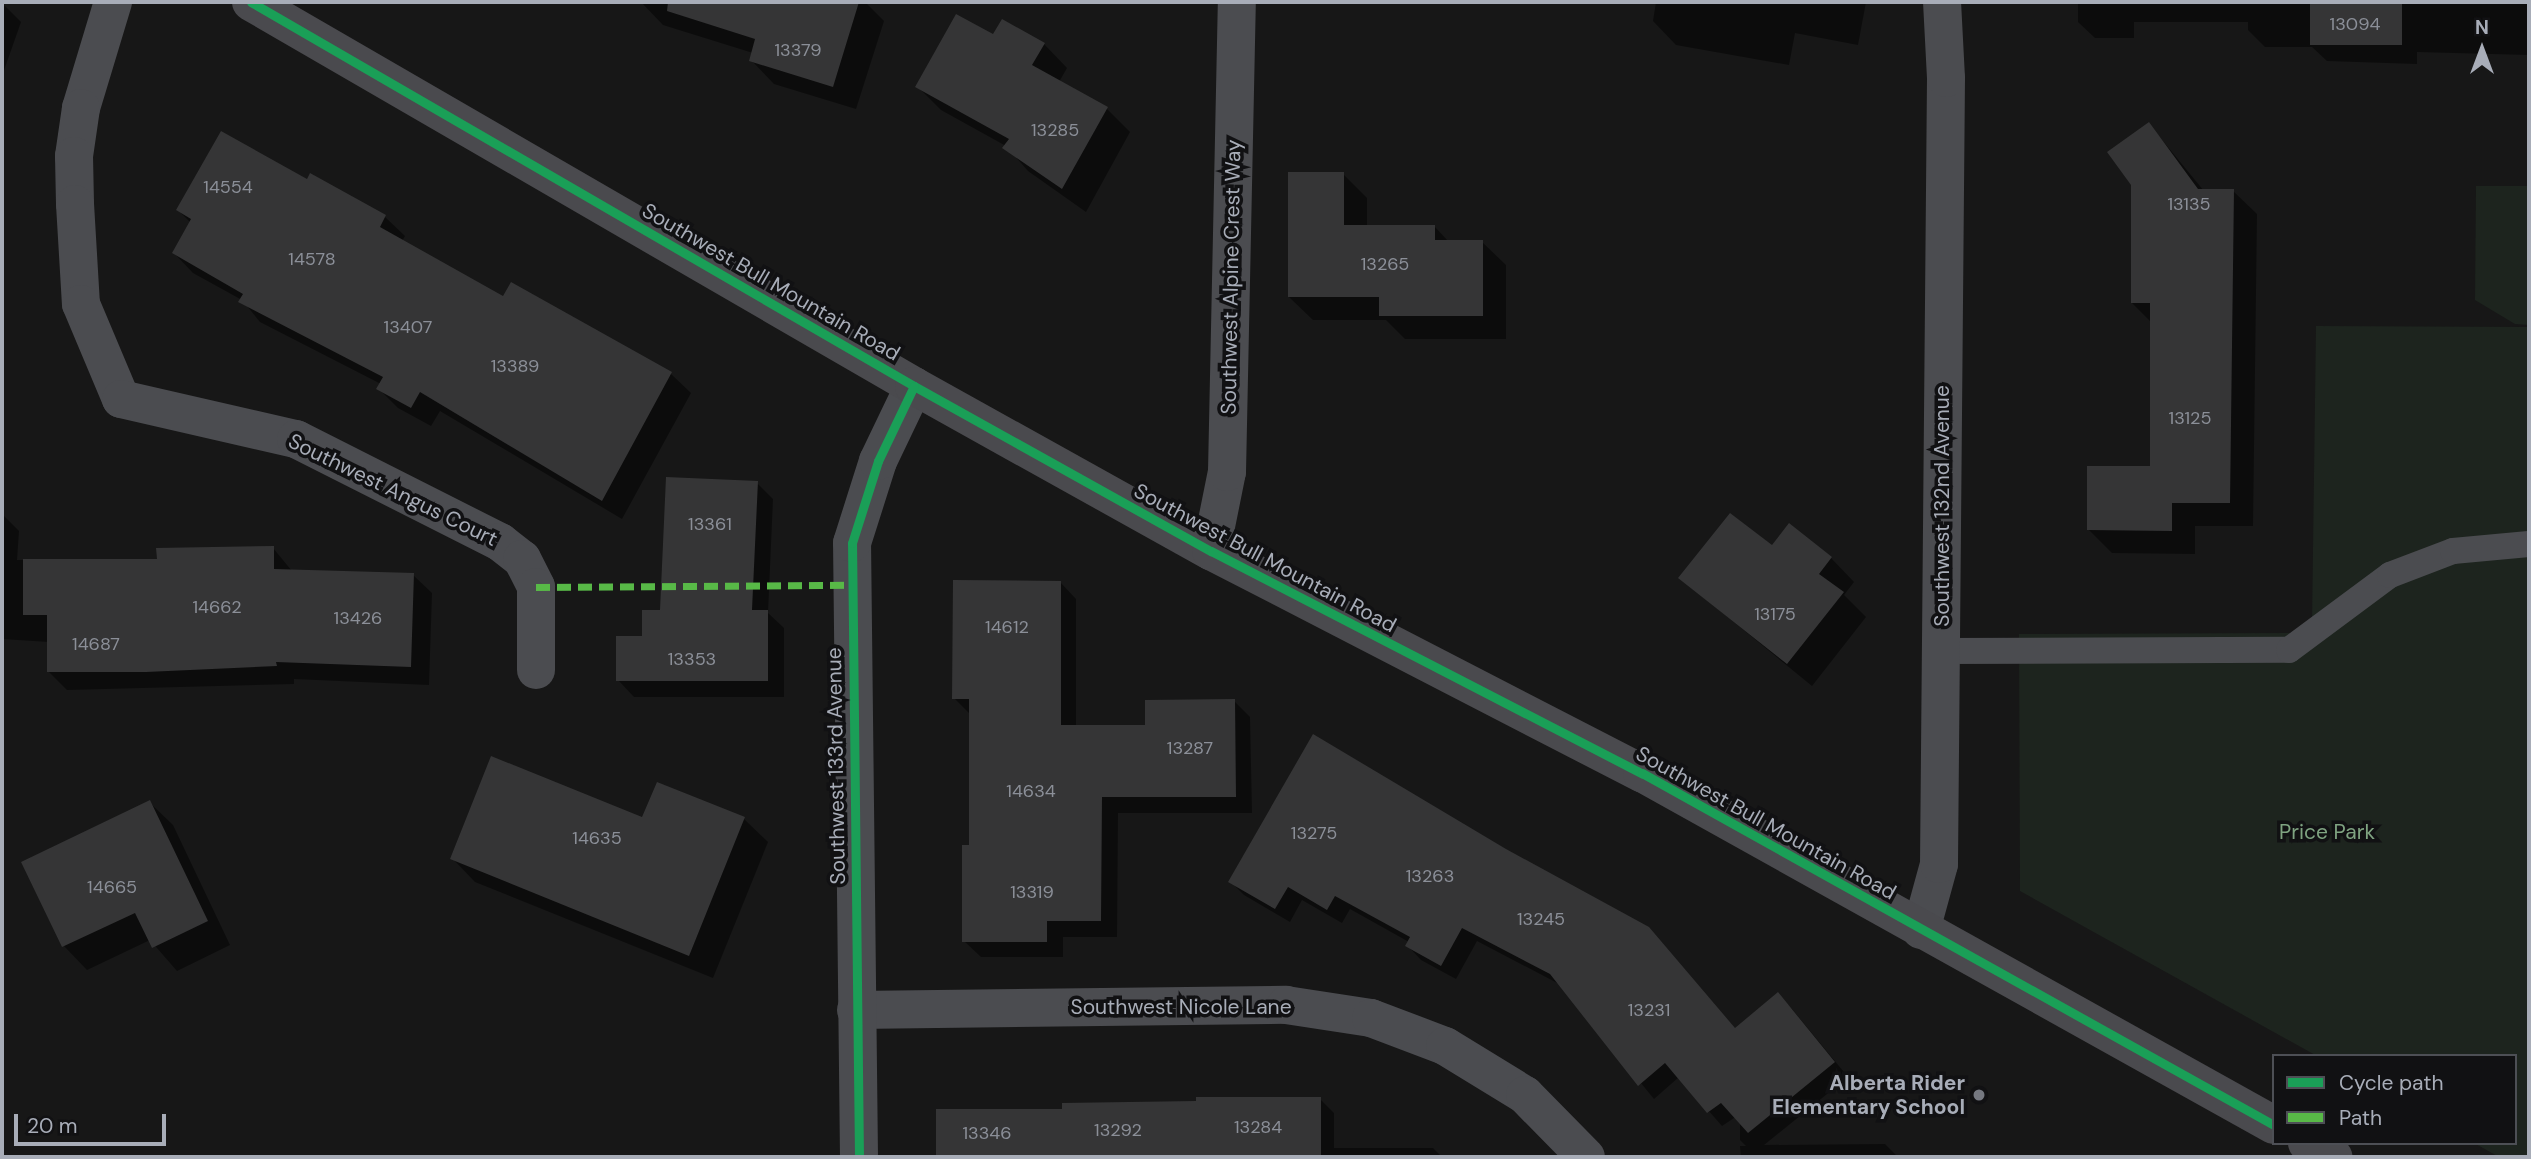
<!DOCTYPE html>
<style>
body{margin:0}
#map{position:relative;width:2531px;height:1159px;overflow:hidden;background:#171717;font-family:"DM Sans",sans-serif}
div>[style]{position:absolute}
.green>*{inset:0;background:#1d241e}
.shadow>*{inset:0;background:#0007}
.building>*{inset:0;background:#353536;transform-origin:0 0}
.lane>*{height:26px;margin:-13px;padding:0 13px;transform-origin:13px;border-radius:13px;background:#4b4c50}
.street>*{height:38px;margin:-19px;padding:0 19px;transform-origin:19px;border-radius:19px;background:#4b4c50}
.secondary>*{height:38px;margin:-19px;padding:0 19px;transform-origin:19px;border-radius:19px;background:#4a4a4e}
.quiet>*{height:7px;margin-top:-3.5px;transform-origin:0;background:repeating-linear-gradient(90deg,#58b947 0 14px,transparent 0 21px)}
.cycleway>*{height:9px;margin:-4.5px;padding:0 4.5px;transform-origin:4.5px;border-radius:4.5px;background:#1a9f57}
.dots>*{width:19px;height:19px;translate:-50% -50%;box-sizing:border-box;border:4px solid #111113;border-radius:50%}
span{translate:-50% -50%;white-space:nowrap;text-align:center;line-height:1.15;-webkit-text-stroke:7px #111113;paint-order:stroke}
.number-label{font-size:18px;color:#8b8f98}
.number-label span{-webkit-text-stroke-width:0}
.street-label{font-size:21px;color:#a8adb8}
.park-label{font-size:21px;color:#7fa381}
.poi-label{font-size:21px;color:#a8adb8;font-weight:700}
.right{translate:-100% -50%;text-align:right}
.frame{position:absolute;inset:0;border:4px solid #a8adb8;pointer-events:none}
.legend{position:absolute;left:2272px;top:1054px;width:245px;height:91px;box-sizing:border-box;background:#111113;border:2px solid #4d4f55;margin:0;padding:9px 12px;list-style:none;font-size:21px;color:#a8adb8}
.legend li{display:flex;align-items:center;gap:14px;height:35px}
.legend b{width:35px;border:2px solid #4d4f55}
.north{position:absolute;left:2447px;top:14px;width:70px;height:70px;-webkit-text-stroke:5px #111113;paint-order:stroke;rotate:0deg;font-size:19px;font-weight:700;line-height:28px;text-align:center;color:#a8adb8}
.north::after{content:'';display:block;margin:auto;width:24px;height:32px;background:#a8adb8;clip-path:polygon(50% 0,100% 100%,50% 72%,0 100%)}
.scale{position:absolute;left:14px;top:1114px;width:152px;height:32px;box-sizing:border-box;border:4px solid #a8adb8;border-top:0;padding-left:9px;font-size:21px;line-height:24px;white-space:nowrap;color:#a8adb8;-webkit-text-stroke:5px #111113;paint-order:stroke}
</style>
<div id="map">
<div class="green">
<i style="clip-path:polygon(2476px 186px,2529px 186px,2529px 325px,2515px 324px,2475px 300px)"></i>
<i style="clip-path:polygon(2316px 326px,2529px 327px,2529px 1157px,2499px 1157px,2474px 1143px,2515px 1143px,2515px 1056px,2317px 1056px,2020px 891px,2019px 634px,2299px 633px,2312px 623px)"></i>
</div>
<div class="shadow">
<i style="clip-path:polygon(641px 2px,865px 2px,884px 21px,856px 109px,774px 84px,751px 60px,753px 53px,663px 25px)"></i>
<i style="clip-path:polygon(1656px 2px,1866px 2px,1858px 45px,1795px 33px,1789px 65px,1676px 45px,1653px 21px)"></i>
<i style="clip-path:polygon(2078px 2px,2529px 2px,2529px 55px,2417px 52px,2417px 64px,2327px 61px,2312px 47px,2265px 47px,2248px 30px,2248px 22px,2134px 22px,2134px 38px,2095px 38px,2078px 22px)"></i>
<i style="clip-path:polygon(2px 3px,21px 22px,2px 76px)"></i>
<i style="clip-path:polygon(993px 37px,1044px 44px,1067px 68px,1059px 82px,1107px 109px,1130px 132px,1086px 212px,1028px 171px,1006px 146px,941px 110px,918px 87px)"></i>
<i style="clip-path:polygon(2149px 124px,2204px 191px,2233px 191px,2257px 214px,2253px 526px,2195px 526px,2195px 554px,2112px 553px,2088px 529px,2151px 467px,2151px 322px,2132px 303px)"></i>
<i style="clip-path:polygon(1343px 174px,1367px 198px,1367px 226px,1434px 226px,1449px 242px,1482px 242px,1506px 265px,1506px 339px,1405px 339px,1386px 320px,1313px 320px,1289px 297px)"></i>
<i style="clip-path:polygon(307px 182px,385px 217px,405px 236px,402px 241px,504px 298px,512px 285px,671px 374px,691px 393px,622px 519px,440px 411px,431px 426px,398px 408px,378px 388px,381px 384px,260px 322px,242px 300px,193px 273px,174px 253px,191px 223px,178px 210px)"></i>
<i style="clip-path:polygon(757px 483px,773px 499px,768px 613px,784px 628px,784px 697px,634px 697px,618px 680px)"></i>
<i style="clip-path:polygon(2px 514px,19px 531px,17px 560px,158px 560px,273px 548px,292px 571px,413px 575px,432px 593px,429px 685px,294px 679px,294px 684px,67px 690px,48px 671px,49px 642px,2px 639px)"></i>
<i style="clip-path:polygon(1772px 548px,1831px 558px,1854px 582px,1844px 595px,1866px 617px,1812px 686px,1680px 578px)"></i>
<i style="clip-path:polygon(1060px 582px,1076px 599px,1076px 727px,1146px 727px,1234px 701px,1250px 717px,1252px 813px,1118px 813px,1117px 937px,1063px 937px,1063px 957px,981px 957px,964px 941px,971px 847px,971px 715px,954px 698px)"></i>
<i style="clip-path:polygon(149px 802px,173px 825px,230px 945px,177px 971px,150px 940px,87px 970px,64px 946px,23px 863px)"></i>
<i style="clip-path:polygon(744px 819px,768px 842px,713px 978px,475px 882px,452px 858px,643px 820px)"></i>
<i style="clip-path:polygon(1505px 850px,1648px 928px,1736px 1030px,1778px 995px,1792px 1009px,1848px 1077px,1764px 1145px,1885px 1144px,1898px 1157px,1741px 1157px,1740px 1146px,1746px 1146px,1740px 1140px,1740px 1114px,1722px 1126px,1679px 1077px,1654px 1099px,1561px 985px,1477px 941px,1456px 979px,1421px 960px,1407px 945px,1409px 942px,1350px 909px,1342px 923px,1302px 900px,1290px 922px,1244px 895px,1230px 881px)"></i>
<i style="clip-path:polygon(1320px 1099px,1334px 1113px,1334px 1148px,1433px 1148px,1442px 1157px,938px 1157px,938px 1111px,1064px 1111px)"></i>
</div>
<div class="building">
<i style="clip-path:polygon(668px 2px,859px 2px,833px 87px,749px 61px,755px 39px,667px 11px)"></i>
<i style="left:2310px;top:2px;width:92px;height:43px"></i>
<i style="clip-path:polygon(956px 14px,993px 34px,1002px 19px,1045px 43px,1032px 65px,1108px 107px,1062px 189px,1002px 148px,1009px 139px,915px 87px)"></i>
<i style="clip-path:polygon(2149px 122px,2198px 189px,2234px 189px,2230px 503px,2172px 503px,2172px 531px,2087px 530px,2087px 466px,2150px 466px,2150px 303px,2131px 303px,2131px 185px,2107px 152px)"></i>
<i style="clip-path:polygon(221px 131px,307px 179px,310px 173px,386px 215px,380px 227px,503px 296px,511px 282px,672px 372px,602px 501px,420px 392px,411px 408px,376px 389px,383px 377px,238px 302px,243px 294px,172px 253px,191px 219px,176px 210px)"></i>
<i style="clip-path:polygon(1288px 172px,1344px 172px,1344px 225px,1435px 225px,1435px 240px,1483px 240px,1483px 316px,1379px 316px,1379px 297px,1288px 297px)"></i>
<i style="clip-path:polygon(666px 477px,758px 481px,752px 610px,768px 610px,768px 681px,616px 681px,616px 636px,642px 636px,642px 610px,660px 610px)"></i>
<i style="clip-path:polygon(1730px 513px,1772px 545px,1789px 523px,1832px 557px,1819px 574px,1844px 592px,1787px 664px,1678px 578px)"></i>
<i style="clip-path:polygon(274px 546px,274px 569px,414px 573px,411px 667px,276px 662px,277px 666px,146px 672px,47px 672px,47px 615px,23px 615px,23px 559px,157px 559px,156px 548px)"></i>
<i style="clip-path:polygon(953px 580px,1061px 581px,1061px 725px,1145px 725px,1145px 700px,1235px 699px,1236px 797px,1102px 797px,1101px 921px,1047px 921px,1047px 942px,962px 942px,962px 845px,969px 845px,969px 699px,952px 699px)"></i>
<i style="clip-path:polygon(1313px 734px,1506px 849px,1649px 927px,1735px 1028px,1778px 992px,1835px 1062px,1748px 1133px,1721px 1103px,1707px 1113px,1665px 1063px,1638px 1086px,1550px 974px,1462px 928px,1441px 966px,1405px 946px,1410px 937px,1335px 896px,1327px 910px,1288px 887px,1275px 909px,1228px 882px)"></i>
<i style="clip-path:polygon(491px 756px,642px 817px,657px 782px,745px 817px,689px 956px,450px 859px)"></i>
<i style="clip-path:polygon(150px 800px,208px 921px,152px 948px,135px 913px,62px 947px,21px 862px)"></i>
<i style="clip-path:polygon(1196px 1097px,1321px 1097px,1321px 1157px,936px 1157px,936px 1109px,1062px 1109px,1062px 1103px,1196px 1101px)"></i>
</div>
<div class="lane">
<i style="left:1941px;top:651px;width:348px;rotate:-0.2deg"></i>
<i style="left:2289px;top:650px;width:126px;rotate:-36.6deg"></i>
<i style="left:2390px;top:575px;width:67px;rotate:-20.9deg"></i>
<i style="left:2453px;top:551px;width:76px;rotate:-5.3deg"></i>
</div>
<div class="street">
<i style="left:113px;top:2px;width:111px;rotate:106.8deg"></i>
<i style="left:81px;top:108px;width:49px;rotate:98.3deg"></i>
<i style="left:74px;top:156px;width:48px;rotate:88.8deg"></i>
<i style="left:75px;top:204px;width:100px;rotate:86.6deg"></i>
<i style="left:81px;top:304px;width:103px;rotate:67.2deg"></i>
<i style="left:121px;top:399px;width:180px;rotate:12.9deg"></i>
<i style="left:296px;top:439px;width:229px;rotate:26.8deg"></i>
<i style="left:500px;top:542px;width:28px;rotate:38deg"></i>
<i style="left:522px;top:559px;width:31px;rotate:63deg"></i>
<i style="left:536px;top:587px;width:83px;rotate:90deg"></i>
<i style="left:1211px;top:551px;width:81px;rotate:-78.6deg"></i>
<i style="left:1227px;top:472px;width:470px;rotate:-88.8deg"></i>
<i style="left:1921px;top:930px;width:68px;rotate:-74.7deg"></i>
<i style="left:1939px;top:864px;width:786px;rotate:-89.49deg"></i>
<i style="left:1946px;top:78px;width:76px;rotate:-93deg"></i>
<i style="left:856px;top:1010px;width:430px;rotate:-0.7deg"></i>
<i style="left:1286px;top:1005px;width:86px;rotate:8.7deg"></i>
<i style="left:1371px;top:1018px;width:79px;rotate:20.7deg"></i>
<i style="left:1445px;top:1046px;width:94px;rotate:31.5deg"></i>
<i style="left:1525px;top:1095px;width:87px;rotate:45.5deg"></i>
<i style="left:859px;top:1157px;width:614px;rotate:-90.65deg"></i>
<i style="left:852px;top:543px;width:86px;rotate:-72.4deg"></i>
<i style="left:878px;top:461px;width:83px;rotate:-64.4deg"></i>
</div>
<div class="secondary">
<i style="left:251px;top:2px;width:766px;rotate:30.08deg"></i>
<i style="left:914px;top:386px;width:340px;rotate:29.1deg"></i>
<i style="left:1211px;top:551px;width:485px;rotate:27.3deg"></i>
<i style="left:1642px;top:773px;width:723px;rotate:29.12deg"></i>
<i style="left:2307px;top:1143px;width:30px;rotate:28deg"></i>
</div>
<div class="quiet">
<i style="left:536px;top:587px;width:316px;rotate:-0.4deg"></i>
</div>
<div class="cycleway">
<i style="left:251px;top:2px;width:766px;rotate:30.08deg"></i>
<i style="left:914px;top:386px;width:340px;rotate:29.1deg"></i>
<i style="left:1211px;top:551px;width:485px;rotate:27.3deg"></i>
<i style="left:1642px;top:773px;width:723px;rotate:29.12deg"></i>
<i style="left:859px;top:1157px;width:614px;rotate:-90.65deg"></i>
<i style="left:852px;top:543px;width:86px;rotate:-72.4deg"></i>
<i style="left:878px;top:461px;width:83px;rotate:-64.4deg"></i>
</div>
<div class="dots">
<i style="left:1979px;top:1095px;background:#757880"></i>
</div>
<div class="number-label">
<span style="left:2355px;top:24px">13094</span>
<span style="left:798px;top:50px">13379</span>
<span style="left:1055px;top:130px">13285</span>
<span style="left:228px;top:187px">14554</span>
<span style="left:2189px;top:204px">13135</span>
<span style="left:312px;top:259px">14578</span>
<span style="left:1385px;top:264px">13265</span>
<span style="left:408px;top:327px">13407</span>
<span style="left:515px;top:366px">13389</span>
<span style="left:2190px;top:418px">13125</span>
<span style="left:710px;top:524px">13361</span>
<span style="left:217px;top:607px">14662</span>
<span style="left:1775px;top:614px">13175</span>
<span style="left:358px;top:618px">13426</span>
<span style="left:1007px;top:627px">14612</span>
<span style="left:96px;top:644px">14687</span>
<span style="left:692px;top:659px">13353</span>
<span style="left:1190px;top:748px">13287</span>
<span style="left:1031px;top:791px">14634</span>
<span style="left:1314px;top:833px">13275</span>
<span style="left:597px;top:838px">14635</span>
<span style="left:1430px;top:876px">13263</span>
<span style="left:112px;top:887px">14665</span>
<span style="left:1032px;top:892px">13319</span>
<span style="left:1541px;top:919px">13245</span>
<span style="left:1649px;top:1010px">13231</span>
<span style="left:1258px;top:1127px">13284</span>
<span style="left:1118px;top:1130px">13292</span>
<span style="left:987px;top:1133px">13346</span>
</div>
<div class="street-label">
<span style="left:1231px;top:277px;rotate:-89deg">Southwest Alpine Crest Way</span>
<span style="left:771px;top:282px;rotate:30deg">Southwest Bull Mountain Road</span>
<span style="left:393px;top:490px;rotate:26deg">Southwest Angus Court</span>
<span style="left:1942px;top:506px;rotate:-90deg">Southwest 132nd Avenue</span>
<span style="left:1265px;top:558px;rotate:28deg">Southwest Bull Mountain Road</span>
<span style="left:836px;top:766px;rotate:-91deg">Southwest 133rd Avenue</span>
<span style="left:1766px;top:823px;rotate:29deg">Southwest Bull Mountain Road</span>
<span style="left:1181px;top:1007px">Southwest Nicole Lane</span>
</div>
<div class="park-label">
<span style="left:2327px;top:832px">Price Park</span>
</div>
<div class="poi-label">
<span class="right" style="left:1965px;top:1095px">Alberta Rider<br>Elementary School</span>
</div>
<div class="frame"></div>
<ul class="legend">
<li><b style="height:9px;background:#1a9f57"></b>Cycle path</li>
<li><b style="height:9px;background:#58b947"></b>Path</li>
</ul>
<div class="north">N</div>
<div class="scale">20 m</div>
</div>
